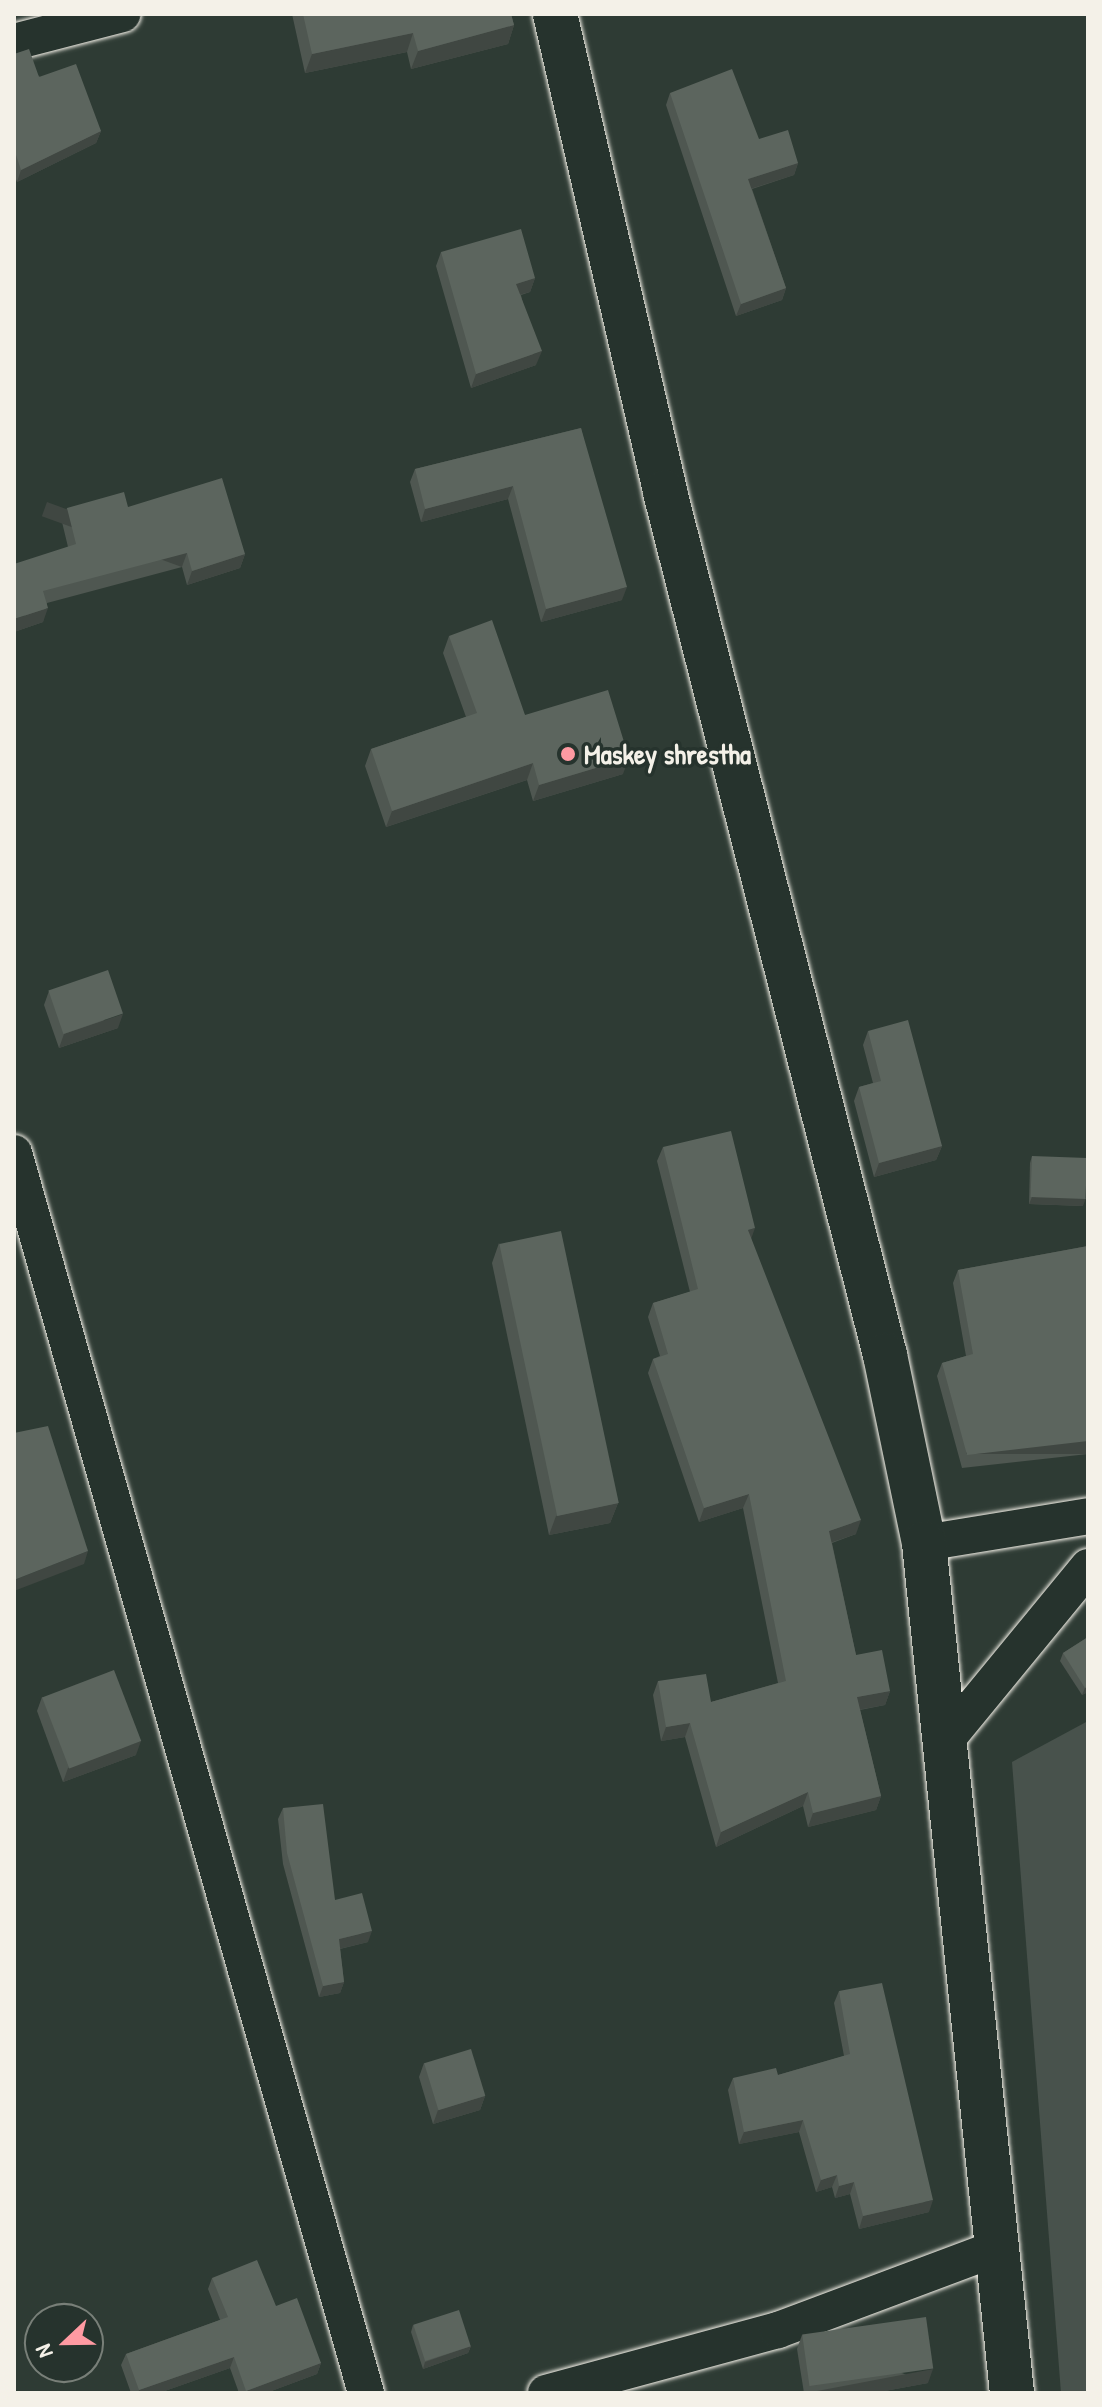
<!DOCTYPE html>
<style>
body{margin:0}
#map{position:relative;width:1102px;height:2407px;overflow:hidden;background:#2e3b34;font-family:"Patrick Hand",sans-serif}
div>[style]{position:absolute}
.green>*{inset:0;background:#48524c}
.roads{filter:drop-shadow(0 0 2px #f4f1e8) drop-shadow(0 0 2px #f4f1e8)}
.street>*{height:36px;margin:-18px;padding:0 18px;transform-origin:18px;border-radius:18px;background:#26332d}
.secondary>*{height:44px;margin:-22px;padding:0 22px;transform-origin:22px;border-radius:22px;background:#26332d}
.wall>*{inset:0;background:#4f5751}
.shaded-wall>*{inset:0;background:#404742;transform-origin:0 0}
.building>*{inset:0;background:#5c655e;transform-origin:0 0}
.dots>*{width:22px;height:22px;translate:-50% -50%;box-sizing:border-box;border:4px solid #26332d;border-radius:50%}
span{translate:-50% -50%;white-space:nowrap;text-align:center;line-height:1.15;-webkit-text-stroke:7px #26332d;paint-order:stroke}
.poi-label{font-size:28px;color:#f4f1e8;font-weight:700}
.left{translate:0 -50%;text-align:left}
.frame{position:absolute;inset:0;border:16px solid #f4f1e8;pointer-events:none}
.north{position:absolute;left:24px;top:2303px;width:80px;height:80px;box-sizing:border-box;background:#26332d;border:2px solid #787f78;border-radius:50%;rotate:248deg;font-size:22px;font-weight:700;line-height:32px;text-align:center;color:#f4f1e8}
.north::after{content:'';display:block;margin:auto;width:28px;height:36px;background:#ff9aa2;clip-path:polygon(50% 0,100% 100%,50% 72%,0 100%)}
</style>
<div id="map">
<div class="green">
<i style="clip-path:polygon(1088px 1721px,1088px 2393px,1061px 2393px,1012px 1762px)"></i>
</div>
<div class="roads">
<div class="street">
<i style="left:14px;top:42px;width:112px;rotate:-14.5deg"></i>
<i style="left:14px;top:1153px;width:1289px;rotate:74.15deg"></i>
<i style="left:924px;top:1543px;width:166px;rotate:-9.3deg"></i>
<i style="left:946px;top:1740px;width:224px;rotate:-50.6deg"></i>
<i style="left:546px;top:2393px;width:240px;rotate:-15.2deg"></i>
<i style="left:778px;top:2330px;width:237px;rotate:-20.5deg"></i>
</div>
<div class="secondary">
<i style="left:555px;top:14px;width:490px;rotate:77deg"></i>
<i style="left:665px;top:492px;width:891px;rotate:75.7deg"></i>
<i style="left:885px;top:1355px;width:192px;rotate:78.3deg"></i>
<i style="left:924px;top:1543px;width:855px;rotate:84.09deg"></i>
</div>
</div>
<div class="wall">
<i style="clip-path:polygon(292px 14px,511px 14px,514px 25px,508px 44px,411px 69px,407px 52px,305px 73px)"></i>
<i style="clip-path:polygon(14px 54px,101px 131px,96px 143px,17px 182px,14px 174px)"></i>
<i style="clip-path:polygon(670px 93px,759px 139px,798px 163px,794px 175px,752px 189px,786px 288px,782px 300px,736px 316px,666px 105px)"></i>
<i style="clip-path:polygon(441px 252px,535px 278px,530px 292px,521px 295px,536px 365px,471px 388px,436px 266px)"></i>
<i style="clip-path:polygon(581px 428px,622px 600px,541px 622px,508px 499px,421px 522px,410px 482px,415px 469px)"></i>
<i style="clip-path:polygon(128px 507px,245px 554px,240px 568px,187px 585px,182px 567px,47px 603px,43px 622px,14px 632px,68px 547px,62px 522px,67px 508px)"></i>
<i style="clip-path:polygon(449px 636px,525px 715px,623px 774px,533px 801px,527px 780px,386px 827px,365px 766px,371px 749px,466px 717px,443px 653px)"></i>
<i style="clip-path:polygon(49px 991px,118px 1028px,59px 1048px,44px 1005px)"></i>
<i style="clip-path:polygon(868px 1031px,942px 1146px,936px 1160px,874px 1177px,854px 1101px,859px 1087px,873px 1083px,863px 1045px)"></i>
<i style="clip-path:polygon(663px 1147px,751px 1239px,856px 1534px,832px 1543px,856px 1655px,890px 1691px,885px 1705px,860px 1710px,881px 1796px,876px 1810px,808px 1827px,803px 1806px,716px 1847px,685px 1737px,661px 1741px,653px 1695px,658px 1681px,711px 1702px,778px 1683px,743px 1508px,699px 1522px,648px 1373px,653px 1359px,660px 1356px,648px 1317px,653px 1303px,690px 1292px,657px 1161px)"></i>
<i style="clip-path:polygon(1032px 1156px,1083px 1206px,1029px 1204px,1030px 1163px)"></i>
<i style="clip-path:polygon(499px 1243px,618px 1503px,610px 1523px,549px 1535px,492px 1263px)"></i>
<i style="clip-path:polygon(1088px 1246px,1088px 1454px,962px 1468px,937px 1376px,942px 1363px,966px 1356px,953px 1283px,958px 1270px)"></i>
<i style="clip-path:polygon(1088px 1637px,1088px 1692px,1082px 1695px,1060px 1661px,1063px 1653px)"></i>
<i style="clip-path:polygon(42px 1697px,136px 1755px,63px 1782px,37px 1711px)"></i>
<i style="clip-path:polygon(283px 1808px,335px 1900px,368px 1942px,340px 1949px,344px 1982px,340px 1993px,319px 1997px,283px 1864px,278px 1819px)"></i>
<i style="clip-path:polygon(839px 1991px,929px 2212px,859px 2229px,850px 2194px,835px 2198px,832px 2187px,816px 2192px,799px 2132px,739px 2144px,728px 2090px,733px 2078px,778px 2075px,844px 2056px,834px 2003px)"></i>
<i style="clip-path:polygon(424px 2063px,485px 2096px,480px 2110px,433px 2124px,419px 2077px)"></i>
<i style="clip-path:polygon(212px 2278px,276px 2306px,321px 2363px,317px 2374px,266px 2393px,239px 2393px,230px 2368px,159px 2393px,131px 2393px,121px 2365px,126px 2354px,220px 2320px,208px 2289px)"></i>
<i style="clip-path:polygon(413px 2325px,471px 2346px,468px 2353px,423px 2369px,411px 2332px)"></i>
<i style="clip-path:polygon(802px 2335px,928px 2383px,874px 2393px,804px 2393px,797px 2349px)"></i>
</div>
<div class="shaded-wall">
<i style="clip-path:polygon(514px 25px,508px 44px,411px 69px,418px 51px)"></i>
<i style="clip-path:polygon(413px 33px,407px 52px,305px 73px,312px 54px)"></i>
<i style="clip-path:polygon(101px 131px,96px 143px,17px 182px,21px 170px)"></i>
<i style="clip-path:polygon(798px 163px,794px 175px,744px 191px,748px 179px)"></i>
<i style="clip-path:polygon(535px 278px,530px 292px,511px 297px,516px 284px)"></i>
<i style="clip-path:polygon(786px 288px,782px 300px,736px 316px,741px 304px)"></i>
<i style="clip-path:polygon(542px 351px,536px 365px,471px 388px,476px 374px)"></i>
<i style="clip-path:polygon(513px 486px,508px 499px,421px 522px,425px 509px)"></i>
<i style="left:187px;top:553px;width:15px;height:149px;rotate:110deg"></i>
<i style="clip-path:polygon(245px 554px,240px 568px,187px 585px,192px 571px)"></i>
<i style="clip-path:polygon(627px 587px,622px 600px,541px 622px,546px 609px)"></i>
<i style="clip-path:polygon(48px 608px,43px 622px,14px 632px,14px 619px)"></i>
<i style="clip-path:polygon(629px 758px,623px 774px,533px 801px,539px 785px)"></i>
<i style="clip-path:polygon(533px 763px,527px 780px,386px 827px,392px 811px)"></i>
<i style="clip-path:polygon(123px 1014px,118px 1028px,59px 1048px,64px 1034px)"></i>
<i style="clip-path:polygon(942px 1146px,936px 1160px,874px 1177px,879px 1163px)"></i>
<i style="clip-path:polygon(1032px 1197px,1086px 1198px,1083px 1206px,1029px 1204px)"></i>
<i style="clip-path:polygon(755px 1228px,750px 1242px,748px 1230px)"></i>
<i style="left:1088px;top:1441px;width:13px;height:122px;rotate:90deg"></i>
<i style="clip-path:polygon(749px 1494px,743px 1508px,699px 1522px,704px 1508px)"></i>
<i style="clip-path:polygon(618px 1503px,610px 1523px,549px 1535px,556px 1516px)"></i>
<i style="clip-path:polygon(861px 1520px,856px 1534px,824px 1545px,829px 1531px)"></i>
<i style="clip-path:polygon(88px 1551px,84px 1564px,14px 1591px,14px 1580px)"></i>
<i style="clip-path:polygon(1088px 1686px,1088px 1692px,1082px 1695px,1085px 1688px)"></i>
<i style="clip-path:polygon(890px 1691px,885px 1705px,852px 1711px,857px 1697px)"></i>
<i style="clip-path:polygon(690px 1723px,685px 1737px,661px 1741px,666px 1727px)"></i>
<i style="clip-path:polygon(141px 1741px,136px 1755px,63px 1782px,68px 1768px)"></i>
<i style="clip-path:polygon(808px 1792px,803px 1806px,716px 1847px,721px 1832px)"></i>
<i style="clip-path:polygon(881px 1796px,876px 1810px,808px 1827px,813px 1813px)"></i>
<i style="clip-path:polygon(372px 1931px,368px 1942px,335px 1950px,339px 1939px)"></i>
<i style="clip-path:polygon(344px 1982px,340px 1993px,319px 1997px,323px 1986px)"></i>
<i style="clip-path:polygon(485px 2096px,480px 2110px,433px 2124px,438px 2110px)"></i>
<i style="clip-path:polygon(803px 2120px,799px 2132px,739px 2144px,744px 2132px)"></i>
<i style="clip-path:polygon(837px 2175px,832px 2187px,816px 2192px,821px 2180px)"></i>
<i style="clip-path:polygon(854px 2182px,850px 2194px,835px 2198px,839px 2186px)"></i>
<i style="clip-path:polygon(933px 2200px,929px 2212px,859px 2229px,863px 2216px)"></i>
<i style="clip-path:polygon(471px 2346px,468px 2353px,423px 2369px,425px 2362px)"></i>
<i style="clip-path:polygon(234px 2357px,230px 2368px,159px 2393px,138px 2393px,139px 2390px)"></i>
<i style="clip-path:polygon(321px 2363px,317px 2374px,266px 2393px,245px 2393px,246px 2391px)"></i>
<i style="clip-path:polygon(933px 2369px,928px 2383px,874px 2393px,811px 2393px,812px 2392px)"></i>
</div>
<div class="building">
<i style="clip-path:polygon(303px 14px,511px 14px,514px 25px,418px 51px,413px 33px,312px 54px)"></i>
<i style="clip-path:polygon(29px 49px,39px 77px,76px 64px,101px 131px,21px 170px,14px 149px,14px 54px)"></i>
<i style="clip-path:polygon(732px 69px,759px 139px,788px 130px,798px 163px,748px 179px,786px 288px,741px 304px,670px 93px)"></i>
<i style="clip-path:polygon(521px 229px,535px 278px,516px 284px,542px 351px,476px 374px,441px 252px)"></i>
<i style="clip-path:polygon(581px 428px,627px 587px,546px 609px,513px 486px,425px 509px,415px 469px)"></i>
<i style="clip-path:polygon(222px 478px,245px 554px,192px 571px,187px 553px,43px 591px,48px 608px,14px 619px,14px 564px,76px 544px,67px 508px,124px 492px,128px 507px)"></i>
<i style="clip-path:polygon(492px 620px,525px 715px,608px 690px,629px 758px,539px 785px,533px 763px,392px 811px,371px 749px,477px 713px,449px 636px)"></i>
<i style="left:108px;top:970px;width:46px;height:63px;rotate:71deg"></i>
<i style="clip-path:polygon(908px 1020px,942px 1146px,879px 1163px,859px 1087px,881px 1081px,868px 1031px)"></i>
<i style="clip-path:polygon(731px 1131px,755px 1228px,748px 1230px,861px 1520px,829px 1531px,856px 1655px,882px 1650px,890px 1691px,857px 1697px,881px 1796px,813px 1813px,808px 1792px,721px 1832px,690px 1723px,666px 1727px,658px 1681px,706px 1674px,711px 1702px,786px 1681px,749px 1494px,704px 1508px,653px 1359px,668px 1354px,653px 1303px,698px 1289px,663px 1147px)"></i>
<i style="left:1032px;top:1156px;width:55px;height:41px;rotate:2deg"></i>
<i style="left:561px;top:1231px;width:278px;height:63px;rotate:78deg"></i>
<i style="clip-path:polygon(1088px 1246px,1088px 1441px,967px 1455px,942px 1363px,973px 1354px,958px 1270px)"></i>
<i style="clip-path:polygon(48px 1426px,88px 1551px,14px 1580px,14px 1433px)"></i>
<i style="clip-path:polygon(1088px 1637px,1088px 1686px,1085px 1688px,1063px 1653px)"></i>
<i style="left:114px;top:1670px;width:76px;height:77px;rotate:69deg"></i>
<i style="clip-path:polygon(323px 1804px,335px 1900px,362px 1893px,372px 1931px,339px 1939px,344px 1982px,323px 1986px,287px 1853px,283px 1808px)"></i>
<i style="clip-path:polygon(882px 1983px,933px 2200px,863px 2216px,854px 2182px,839px 2186px,837px 2175px,821px 2180px,803px 2120px,744px 2132px,733px 2078px,776px 2068px,778px 2075px,850px 2054px,839px 1991px)"></i>
<i style="left:471px;top:2049px;width:49px;height:49px;rotate:73deg"></i>
<i style="clip-path:polygon(257px 2260px,276px 2306px,297px 2298px,321px 2363px,246px 2391px,234px 2357px,139px 2390px,126px 2354px,228px 2317px,212px 2278px)"></i>
<i style="left:459px;top:2310px;width:38px;height:48px;rotate:72deg"></i>
<i style="left:926px;top:2317px;width:52px;height:125px;rotate:82deg"></i>
</div>
<div class="dots">
<i style="left:568px;top:754px;background:#ff9aa2"></i>
</div>
<div class="poi-label">
<span class="left" style="left:584px;top:754px">Maskey shrestha</span>
</div>
<div class="frame"></div>
<div class="north">N</div>
</div>
